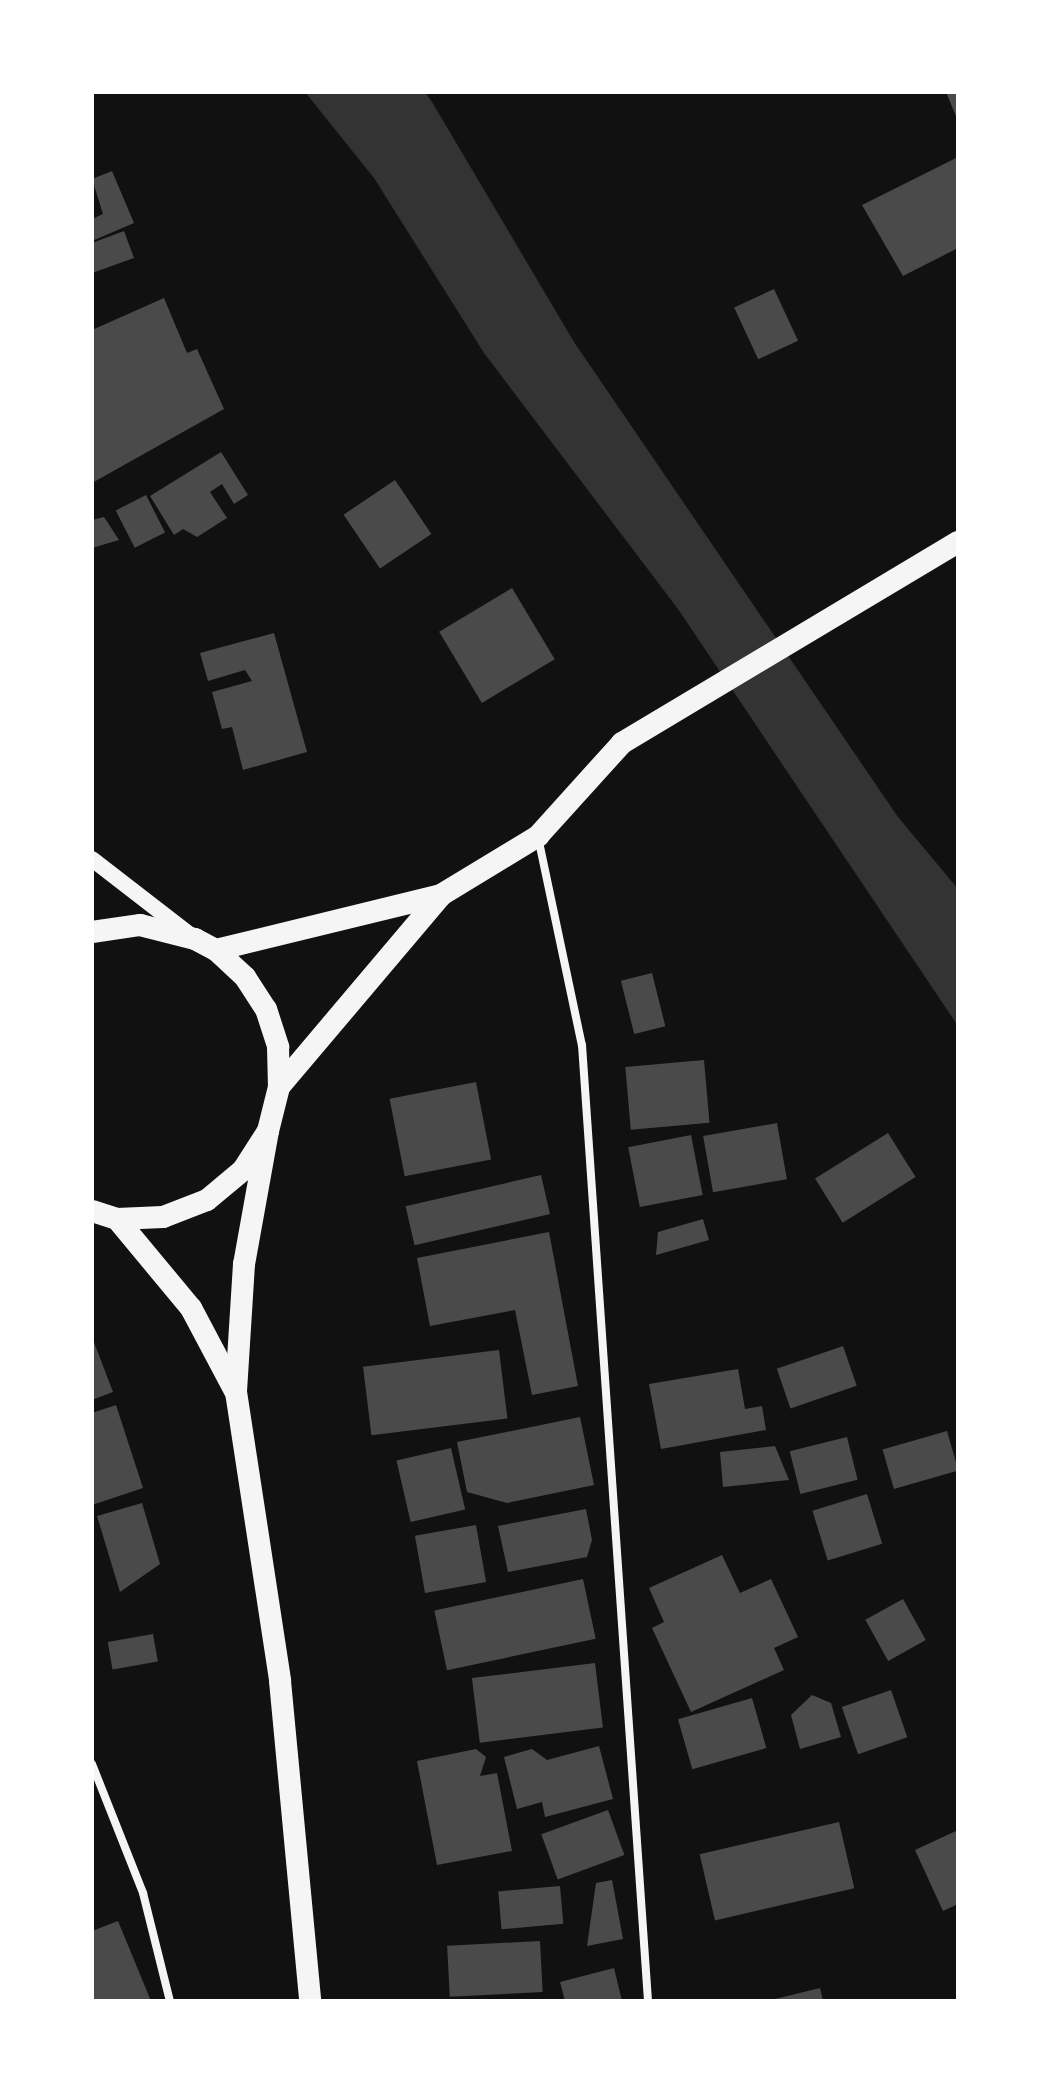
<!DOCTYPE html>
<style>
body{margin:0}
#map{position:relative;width:1050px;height:2093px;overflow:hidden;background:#111;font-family:"Exo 2",sans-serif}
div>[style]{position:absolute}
.water>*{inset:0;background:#333}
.building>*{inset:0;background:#4a4a4a;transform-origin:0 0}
.minor>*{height:8px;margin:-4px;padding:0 4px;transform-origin:4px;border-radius:4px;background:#f5f5f5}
.secondary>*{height:16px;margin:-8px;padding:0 8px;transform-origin:8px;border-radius:8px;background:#f5f5f5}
.trunk>*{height:22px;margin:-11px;padding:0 11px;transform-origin:11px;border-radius:11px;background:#f5f5f5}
span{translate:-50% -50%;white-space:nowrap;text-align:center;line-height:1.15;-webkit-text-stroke:8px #fff;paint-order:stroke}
.frame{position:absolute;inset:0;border:94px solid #fff;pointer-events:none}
</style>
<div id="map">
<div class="water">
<i style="clip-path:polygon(305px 92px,425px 92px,432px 102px,574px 342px,898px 817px,958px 889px,958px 1026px,678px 609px,484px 353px,374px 178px)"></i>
</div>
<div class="building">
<i style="clip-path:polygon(946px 92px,958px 92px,958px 121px)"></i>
<i style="clip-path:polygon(958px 157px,958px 248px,903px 276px,862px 205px)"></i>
<i style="clip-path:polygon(112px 171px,134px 223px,92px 241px,92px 219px,103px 214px,92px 179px)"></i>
<i style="clip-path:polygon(124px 231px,134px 258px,92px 273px,92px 243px)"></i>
<i style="left:774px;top:289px;width:57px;height:44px;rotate:65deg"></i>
<i style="clip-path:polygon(164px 298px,187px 353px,197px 349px,224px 409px,92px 483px,92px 330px)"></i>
<i style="clip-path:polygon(221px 452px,248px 495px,234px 504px,222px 484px,210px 492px,227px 518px,197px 537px,183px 529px,174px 535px,150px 496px)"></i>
<i style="left:395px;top:480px;width:65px;height:62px;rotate:56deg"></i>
<i style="left:146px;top:495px;width:42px;height:34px;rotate:63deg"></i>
<i style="clip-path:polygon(104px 517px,119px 540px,92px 548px,92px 520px)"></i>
<i style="left:512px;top:588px;width:83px;height:85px;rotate:59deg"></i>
<i style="clip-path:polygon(274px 633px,307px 752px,243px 770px,232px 727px,222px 729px,212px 692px,252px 681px,245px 670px,208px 681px,200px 653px)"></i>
<i style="left:652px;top:973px;width:55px;height:32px;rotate:76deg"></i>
<i style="left:704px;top:1060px;width:63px;height:79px;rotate:85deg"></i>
<i style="left:476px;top:1082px;width:79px;height:88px;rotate:79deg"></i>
<i style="left:777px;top:1123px;width:57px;height:75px;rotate:80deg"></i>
<i style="left:888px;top:1133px;width:52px;height:86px;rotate:58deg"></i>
<i style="left:691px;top:1135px;width:61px;height:64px;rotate:79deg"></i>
<i style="left:541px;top:1175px;width:40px;height:139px;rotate:77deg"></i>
<i style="clip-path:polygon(703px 1219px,709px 1240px,656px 1255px,658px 1232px)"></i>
<i style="clip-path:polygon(549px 1232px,578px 1386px,532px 1395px,515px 1310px,430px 1326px,417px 1258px)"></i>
<i style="clip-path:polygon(92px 1337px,113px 1392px,92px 1400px)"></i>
<i style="left:843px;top:1346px;width:42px;height:70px;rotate:71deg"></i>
<i style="left:499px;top:1350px;width:69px;height:137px;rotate:83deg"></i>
<i style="clip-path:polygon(738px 1369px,745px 1409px,762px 1406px,766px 1430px,661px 1449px,649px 1384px)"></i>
<i style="clip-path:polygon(116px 1405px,143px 1488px,92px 1505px,92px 1413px)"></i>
<i style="clip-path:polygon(580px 1417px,594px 1485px,507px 1503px,467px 1492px,457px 1442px)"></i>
<i style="left:947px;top:1431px;width:41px;height:67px;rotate:74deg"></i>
<i style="left:847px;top:1437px;width:44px;height:59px;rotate:76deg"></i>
<i style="clip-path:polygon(775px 1446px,789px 1480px,723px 1487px,720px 1452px)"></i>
<i style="left:451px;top:1448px;width:63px;height:56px;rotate:77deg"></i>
<i style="left:867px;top:1494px;width:52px;height:57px;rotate:73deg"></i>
<i style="clip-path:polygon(142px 1503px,160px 1564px,120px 1592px,97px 1516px)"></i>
<i style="clip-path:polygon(586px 1509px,592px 1540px,587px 1557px,508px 1572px,498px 1526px)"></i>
<i style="left:476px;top:1525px;width:58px;height:62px;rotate:80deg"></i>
<i style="clip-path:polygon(722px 1555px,740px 1593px,771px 1579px,798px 1637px,774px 1648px,784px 1670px,691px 1712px,652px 1628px,664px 1622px,649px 1588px)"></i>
<i style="left:583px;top:1579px;width:61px;height:152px;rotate:78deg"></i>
<i style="left:903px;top:1599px;width:47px;height:43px;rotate:61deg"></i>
<i style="left:153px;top:1634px;width:28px;height:46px;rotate:80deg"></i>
<i style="left:595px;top:1663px;width:65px;height:124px;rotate:83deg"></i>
<i style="left:891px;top:1690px;width:50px;height:52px;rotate:71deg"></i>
<i style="clip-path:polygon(812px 1695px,831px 1703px,841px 1737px,800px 1749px,791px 1715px)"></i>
<i style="left:752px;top:1698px;width:52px;height:77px;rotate:74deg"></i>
<i style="clip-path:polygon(599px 1746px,613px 1799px,545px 1817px,542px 1802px,517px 1809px,504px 1757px,532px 1749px,547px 1760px)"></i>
<i style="clip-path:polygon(476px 1749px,486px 1757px,480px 1776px,497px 1773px,512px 1851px,437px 1865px,417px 1761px)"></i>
<i style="left:608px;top:1810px;width:48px;height:71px;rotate:70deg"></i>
<i style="left:839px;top:1822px;width:68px;height:143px;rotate:77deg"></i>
<i style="clip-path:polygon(958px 1830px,958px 1904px,943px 1911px,915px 1850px)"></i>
<i style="clip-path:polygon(612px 1880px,623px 1939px,587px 1946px,596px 1883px)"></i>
<i style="left:560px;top:1886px;width:38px;height:62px;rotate:85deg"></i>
<i style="clip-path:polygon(118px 1921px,151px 2001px,92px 2001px,92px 1931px)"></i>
<i style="left:540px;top:1941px;width:51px;height:93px;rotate:87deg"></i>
<i style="clip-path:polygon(614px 1968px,622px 2001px,565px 2001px,560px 1982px)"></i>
<i style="clip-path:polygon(820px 1988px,823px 2001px,771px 2001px,771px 2000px)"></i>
</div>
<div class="minor">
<i style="left:538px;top:837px;width:213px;rotate:78.1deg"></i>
<i style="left:582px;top:1045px;width:958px;rotate:86.05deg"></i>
<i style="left:92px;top:1764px;width:139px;rotate:68.4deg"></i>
<i style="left:143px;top:1893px;width:111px;rotate:76deg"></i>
</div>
<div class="secondary">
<i style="left:92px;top:859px;width:123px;rotate:37.7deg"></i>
</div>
<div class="trunk">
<i style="left:92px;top:932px;width:49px;rotate:-8.3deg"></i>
<i style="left:140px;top:925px;width:57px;rotate:14.3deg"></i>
<i style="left:195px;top:939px;width:24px;rotate:28deg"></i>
<i style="left:216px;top:950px;width:40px;rotate:43deg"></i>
<i style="left:245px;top:977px;width:38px;rotate:57deg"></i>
<i style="left:266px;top:1009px;width:40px;rotate:72deg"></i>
<i style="left:278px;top:1047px;width:40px;rotate:88.6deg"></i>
<i style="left:279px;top:1087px;width:45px;rotate:104deg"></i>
<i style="left:268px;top:1131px;width:46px;rotate:122.7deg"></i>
<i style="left:243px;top:1170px;width:47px;rotate:140.2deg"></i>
<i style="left:207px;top:1200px;width:47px;rotate:158.9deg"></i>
<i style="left:163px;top:1217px;width:46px;rotate:177.5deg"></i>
<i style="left:117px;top:1219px;width:26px;rotate:-162deg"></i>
<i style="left:216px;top:950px;width:232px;rotate:-13.7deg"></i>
<i style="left:441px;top:895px;width:114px;rotate:-31.3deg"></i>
<i style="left:538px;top:836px;width:125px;rotate:-47.9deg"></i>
<i style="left:622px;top:743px;width:392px;rotate:-30.9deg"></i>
<i style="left:279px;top:1087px;width:251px;rotate:-49.8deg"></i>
<i style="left:268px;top:1131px;width:135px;rotate:100.2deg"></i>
<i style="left:244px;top:1264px;width:128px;rotate:93.6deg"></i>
<i style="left:236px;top:1392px;width:292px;rotate:81.3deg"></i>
<i style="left:280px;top:1681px;width:321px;rotate:84.6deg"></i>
<i style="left:117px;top:1219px;width:116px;rotate:50.3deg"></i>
<i style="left:191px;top:1308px;width:94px;rotate:62.1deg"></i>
</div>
<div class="frame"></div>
</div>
